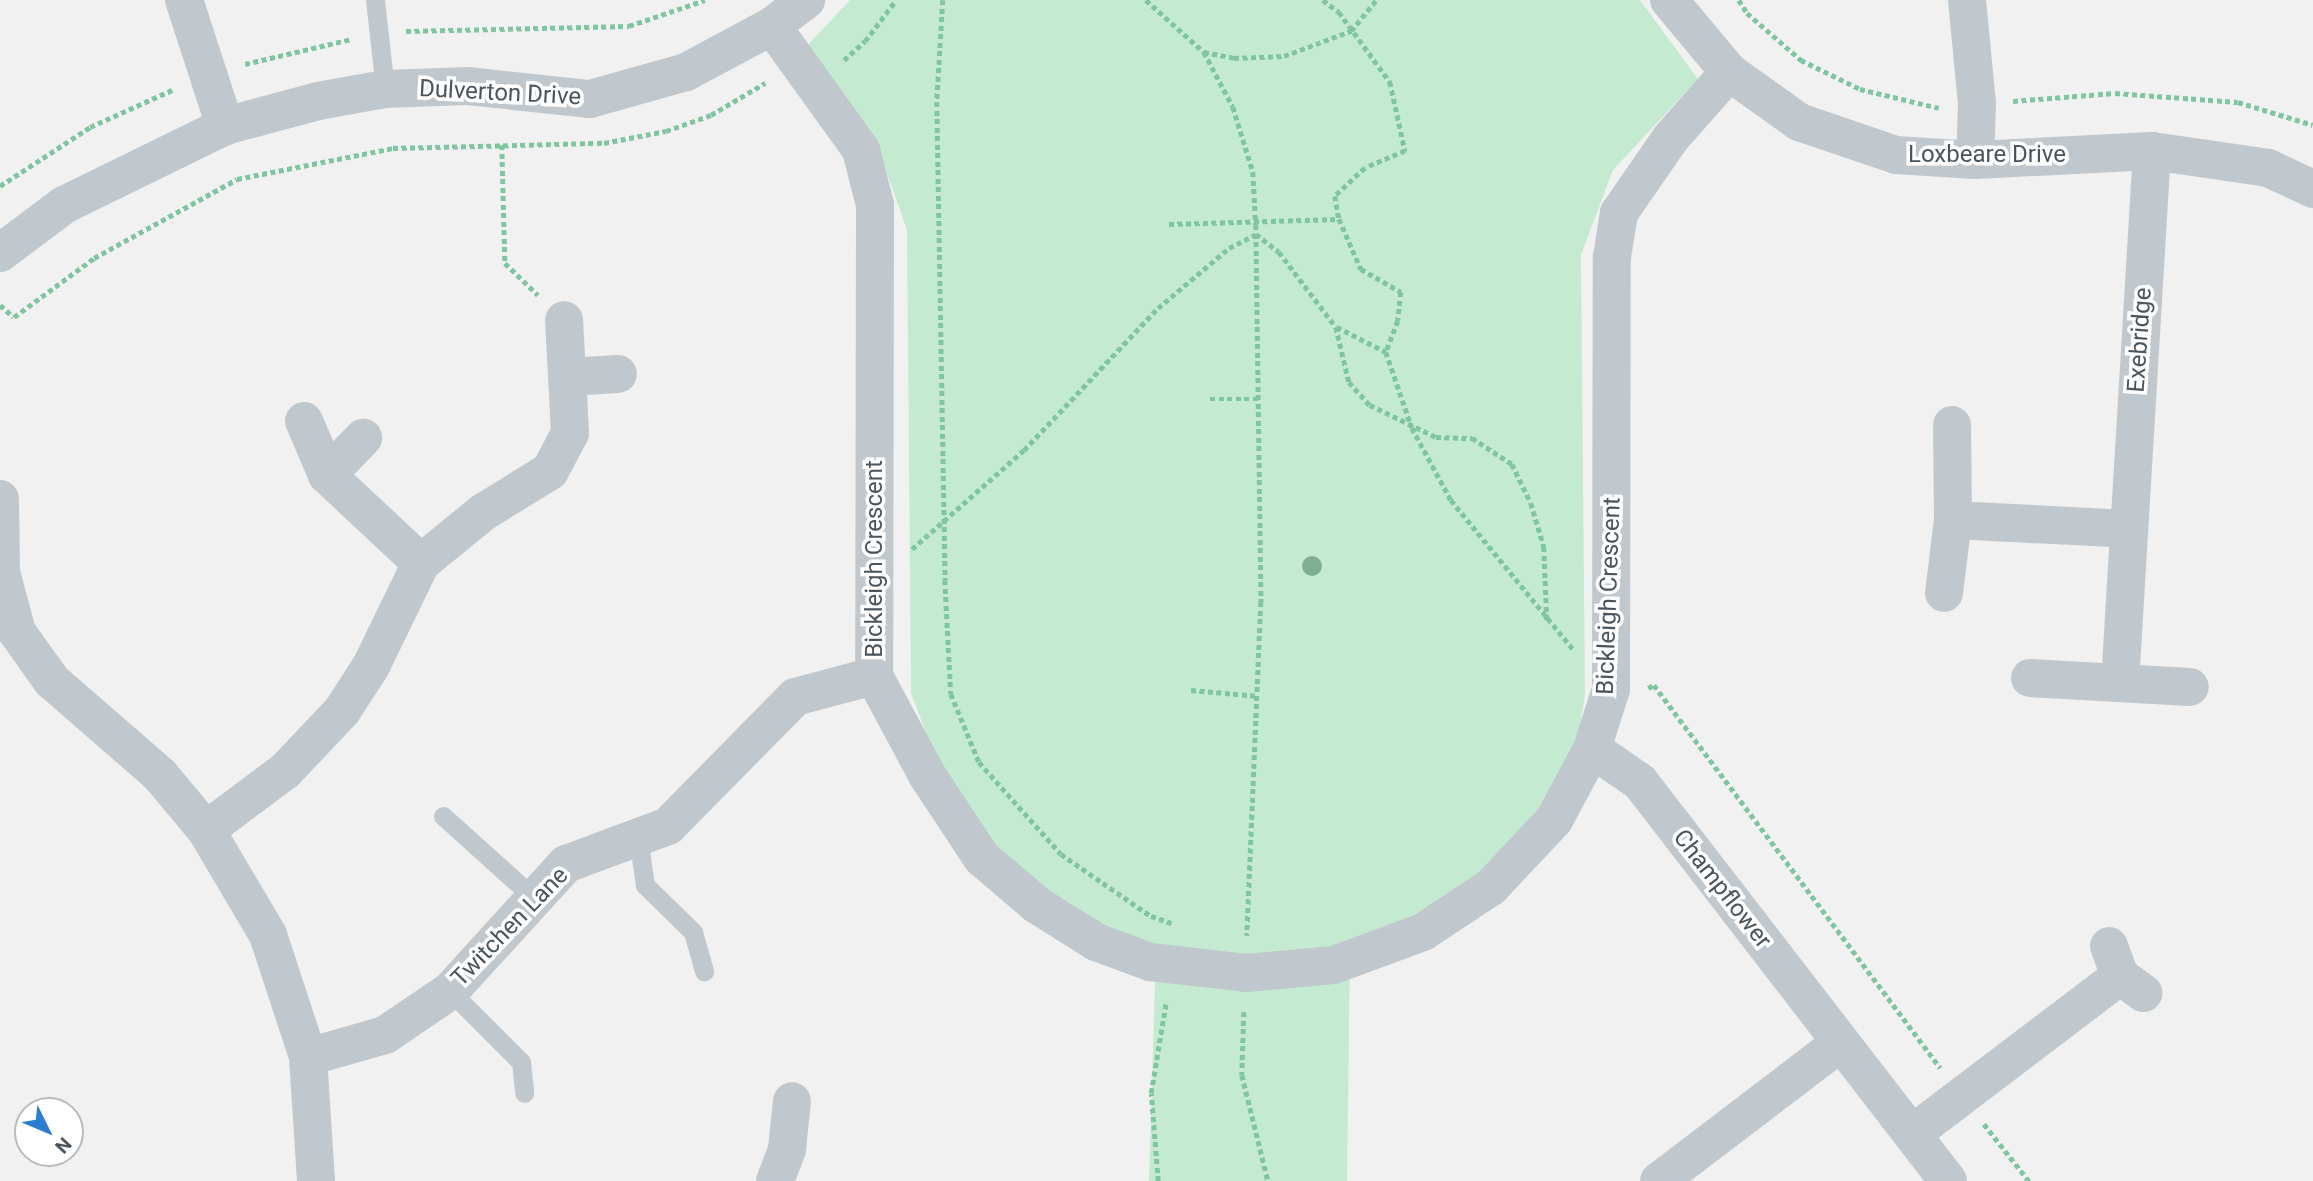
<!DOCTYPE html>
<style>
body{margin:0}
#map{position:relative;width:2313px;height:1181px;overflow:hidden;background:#f2f1f1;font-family:Roboto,sans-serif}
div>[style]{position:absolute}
.green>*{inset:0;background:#c4ebd1}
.path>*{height:4.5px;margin-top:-2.25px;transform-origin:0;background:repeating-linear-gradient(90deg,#7fc6a0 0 5px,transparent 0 8.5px)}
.lane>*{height:19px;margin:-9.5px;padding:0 9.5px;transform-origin:9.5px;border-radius:9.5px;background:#c0c8cd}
.street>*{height:38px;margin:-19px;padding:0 19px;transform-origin:19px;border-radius:19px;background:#c0c8cd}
.trees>*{width:20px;height:20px;margin:-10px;border-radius:50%;background:#7fae94}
span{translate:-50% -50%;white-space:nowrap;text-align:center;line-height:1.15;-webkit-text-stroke:7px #fff;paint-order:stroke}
.street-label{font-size:24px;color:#4a545c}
.north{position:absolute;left:14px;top:1097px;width:70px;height:70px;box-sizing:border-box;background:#fff;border:2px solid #b7bbbe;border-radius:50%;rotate:133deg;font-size:19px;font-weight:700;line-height:28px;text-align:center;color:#4a545c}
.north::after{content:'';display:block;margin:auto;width:24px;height:32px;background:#2c7cd1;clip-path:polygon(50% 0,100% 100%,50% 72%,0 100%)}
</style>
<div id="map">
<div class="green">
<i style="clip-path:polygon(850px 0,1640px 0,1698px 79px,1613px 170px,1581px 255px,1585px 695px,1571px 785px,1475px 895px,1350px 953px,1347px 1181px,1149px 1181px,1156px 950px,1093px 924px,993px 849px,940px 770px,911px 693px,907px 230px,885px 168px,805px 48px)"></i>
</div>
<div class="path">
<i style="left:943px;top:0;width:102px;rotate:93.4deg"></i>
<i style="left:937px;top:102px;width:478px;rotate:89deg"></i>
<i style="left:945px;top:580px;width:114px;rotate:87deg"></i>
<i style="left:951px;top:694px;width:74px;rotate:67.6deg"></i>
<i style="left:979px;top:762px;width:123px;rotate:48.3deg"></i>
<i style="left:1061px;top:854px;width:109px;rotate:34.6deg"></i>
<i style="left:1151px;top:916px;width:24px;rotate:19deg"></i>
<i style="left:1146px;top:0;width:78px;rotate:41.9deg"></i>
<i style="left:1204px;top:52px;width:31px;rotate:11deg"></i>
<i style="left:1234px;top:58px;width:50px;rotate:-2.3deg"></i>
<i style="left:1284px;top:56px;width:72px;rotate:-20.5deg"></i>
<i style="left:1351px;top:31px;width:40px;rotate:-51deg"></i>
<i style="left:1323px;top:0;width:20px;rotate:37deg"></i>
<i style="left:1339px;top:12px;width:87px;rotate:53.9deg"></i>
<i style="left:1390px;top:82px;width:71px;rotate:77.7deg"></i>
<i style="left:1405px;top:151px;width:43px;rotate:157deg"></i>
<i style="left:1365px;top:168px;width:41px;rotate:137deg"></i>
<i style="left:1335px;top:196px;width:23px;rotate:80deg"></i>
<i style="left:1739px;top:0;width:15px;rotate:58deg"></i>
<i style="left:1747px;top:13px;width:72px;rotate:41deg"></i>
<i style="left:1801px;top:60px;width:66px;rotate:26.2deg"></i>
<i style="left:1860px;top:89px;width:81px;rotate:13.5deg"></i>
<i style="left:406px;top:31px;width:223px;rotate:-1.3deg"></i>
<i style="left:629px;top:26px;width:80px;rotate:-18.9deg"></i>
<i style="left:1204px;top:52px;width:62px;rotate:62.2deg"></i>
<i style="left:1233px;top:107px;width:68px;rotate:72.9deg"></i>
<i style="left:1253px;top:172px;width:53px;rotate:86.8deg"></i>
<i style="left:1256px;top:225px;width:377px;rotate:89.2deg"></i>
<i style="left:1261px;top:602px;width:334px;rotate:92.4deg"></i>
<i style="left:844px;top:60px;width:28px;rotate:-42deg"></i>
<i style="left:865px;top:41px;width:51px;rotate:-52.9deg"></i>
<i style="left:245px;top:64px;width:110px;rotate:-13.2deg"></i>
<i style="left:2013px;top:101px;width:102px;rotate:-4.5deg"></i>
<i style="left:2115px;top:93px;width:123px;rotate:4.2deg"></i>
<i style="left:2238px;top:102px;width:78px;rotate:17deg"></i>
<i style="left:502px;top:145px;width:118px;rotate:88.5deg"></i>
<i style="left:505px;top:263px;width:46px;rotate:44.1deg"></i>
<i style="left:0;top:186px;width:108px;rotate:-33.2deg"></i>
<i style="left:90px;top:127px;width:92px;rotate:-24.3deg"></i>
<i style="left:1169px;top:224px;width:170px;rotate:-1.7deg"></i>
<i style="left:1339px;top:219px;width:55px;rotate:66.3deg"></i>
<i style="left:1361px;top:269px;width:46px;rotate:29.9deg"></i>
<i style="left:1401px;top:292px;width:29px;rotate:96deg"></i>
<i style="left:1398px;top:321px;width:33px;rotate:111deg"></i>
<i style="left:1386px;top:352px;width:80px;rotate:71.1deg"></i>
<i style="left:1412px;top:428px;width:82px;rotate:61.6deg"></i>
<i style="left:1451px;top:500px;width:193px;rotate:50.7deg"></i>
<i style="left:0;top:305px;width:18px;rotate:41deg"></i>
<i style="left:14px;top:317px;width:99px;rotate:-36.4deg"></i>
<i style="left:94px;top:258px;width:163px;rotate:-28.9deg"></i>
<i style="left:237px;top:179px;width:159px;rotate:-11.2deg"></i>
<i style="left:393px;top:148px;width:211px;rotate:-1.4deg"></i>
<i style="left:604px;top:143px;width:63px;rotate:-11deg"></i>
<i style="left:666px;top:131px;width:48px;rotate:-19.6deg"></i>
<i style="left:711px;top:115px;width:63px;rotate:-30.7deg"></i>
<i style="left:1337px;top:327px;width:55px;rotate:27deg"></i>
<i style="left:1210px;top:399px;width:50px"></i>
<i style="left:912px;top:549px;width:149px;rotate:-41.5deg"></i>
<i style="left:1024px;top:450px;width:195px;rotate:-46.7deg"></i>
<i style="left:1158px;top:308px;width:93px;rotate:-40.2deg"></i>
<i style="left:1229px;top:248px;width:30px;rotate:-27deg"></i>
<i style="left:1256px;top:234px;width:29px;rotate:38deg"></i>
<i style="left:1279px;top:252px;width:94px;rotate:52.8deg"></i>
<i style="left:1336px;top:327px;width:57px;rotate:76.7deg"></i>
<i style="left:1349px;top:382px;width:31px;rotate:48deg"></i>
<i style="left:1370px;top:405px;width:73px;rotate:25.9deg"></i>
<i style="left:1436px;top:437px;width:36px;rotate:2deg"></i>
<i style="left:1472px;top:438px;width:48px;rotate:33deg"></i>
<i style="left:1512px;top:464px;width:43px;rotate:64deg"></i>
<i style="left:1531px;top:503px;width:46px;rotate:73.5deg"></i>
<i style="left:1544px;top:547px;width:74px;rotate:87.7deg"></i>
<i style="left:1648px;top:688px;width:7px;rotate:-27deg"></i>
<i style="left:1654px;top:685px;width:478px;rotate:53.2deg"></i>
<i style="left:1191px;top:690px;width:68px;rotate:5deg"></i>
<i style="left:1244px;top:1012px;width:63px;rotate:91.8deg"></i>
<i style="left:1242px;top:1075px;width:109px;rotate:76.2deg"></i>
<i style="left:1984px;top:1124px;width:73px;rotate:51.7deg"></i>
<i style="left:1158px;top:1181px;width:88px;rotate:-94.5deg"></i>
<i style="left:1151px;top:1093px;width:92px;rotate:-80.6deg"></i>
</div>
<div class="lane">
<i style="left:375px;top:0;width:90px;rotate:83.6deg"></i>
<i style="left:443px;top:816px;width:121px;rotate:42deg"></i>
<i style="left:638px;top:837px;width:49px;rotate:81.7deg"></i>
<i style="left:645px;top:885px;width:67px;rotate:44.4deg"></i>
<i style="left:693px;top:932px;width:41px;rotate:74.2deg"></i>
<i style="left:450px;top:991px;width:100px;rotate:45deg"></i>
<i style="left:521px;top:1062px;width:31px;rotate:84deg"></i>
</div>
<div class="street">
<i style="left:184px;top:0;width:133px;rotate:72deg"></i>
<i style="left:1669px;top:0;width:94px;rotate:50.2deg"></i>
<i style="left:1729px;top:72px;width:86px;rotate:35.5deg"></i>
<i style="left:1799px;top:122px;width:102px;rotate:18.8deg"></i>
<i style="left:1896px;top:155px;width:79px;rotate:3.6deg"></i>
<i style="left:1975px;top:160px;width:177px;rotate:-2.9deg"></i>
<i style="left:2152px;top:151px;width:117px;rotate:8.3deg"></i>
<i style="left:2268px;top:168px;width:50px;rotate:25deg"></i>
<i style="left:1967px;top:0;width:104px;rotate:84.5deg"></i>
<i style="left:1977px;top:104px;width:56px;rotate:92deg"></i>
<i style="left:772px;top:26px;width:153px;rotate:54.3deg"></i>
<i style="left:861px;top:150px;width:57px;rotate:75.7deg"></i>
<i style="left:875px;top:205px;width:471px;rotate:90.1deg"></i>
<i style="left:874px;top:676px;width:112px;rotate:61.8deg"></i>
<i style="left:927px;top:775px;width:100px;rotate:56.5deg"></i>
<i style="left:982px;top:858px;width:72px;rotate:40.5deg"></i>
<i style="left:1037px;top:905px;width:70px;rotate:32.1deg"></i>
<i style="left:1096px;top:942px;width:58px;rotate:20.3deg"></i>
<i style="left:1150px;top:962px;width:97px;rotate:6.5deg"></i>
<i style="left:1246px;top:973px;width:88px;rotate:-5.2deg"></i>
<i style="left:1334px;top:965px;width:95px;rotate:-20.3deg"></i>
<i style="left:1423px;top:932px;width:82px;rotate:-33.5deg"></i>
<i style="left:1491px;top:887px;width:92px;rotate:-46.8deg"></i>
<i style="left:1554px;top:820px;width:81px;rotate:-61.8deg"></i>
<i style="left:1592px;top:749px;width:63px;rotate:-72.4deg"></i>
<i style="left:1611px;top:689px;width:432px;rotate:-89.9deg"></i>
<i style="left:1612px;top:257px;width:45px;rotate:-81deg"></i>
<i style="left:1619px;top:213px;width:90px;rotate:-55.4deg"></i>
<i style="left:1670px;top:139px;width:89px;rotate:-48.6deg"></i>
<i style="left:0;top:253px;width:80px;rotate:-36.9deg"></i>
<i style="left:64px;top:205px;width:179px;rotate:-26.1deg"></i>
<i style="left:225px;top:126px;width:96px;rotate:-15deg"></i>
<i style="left:318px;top:101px;width:68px;rotate:-10.2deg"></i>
<i style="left:385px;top:89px;width:83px;rotate:-2.1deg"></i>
<i style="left:468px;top:86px;width:123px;rotate:6.1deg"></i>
<i style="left:590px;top:99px;width:100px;rotate:-15.7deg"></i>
<i style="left:686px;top:72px;width:98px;rotate:-28.1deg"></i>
<i style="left:772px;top:26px;width:43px;rotate:-37.4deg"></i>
<i style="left:567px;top:377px;width:51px;rotate:-3.4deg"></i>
<i style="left:304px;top:421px;width:59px;rotate:66.9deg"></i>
<i style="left:327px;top:475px;width:129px;rotate:43.1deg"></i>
<i style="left:327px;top:475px;width:52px;rotate:-45.8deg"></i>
<i style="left:0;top:499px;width:73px;rotate:89.2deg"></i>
<i style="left:1px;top:572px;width:62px;rotate:75.1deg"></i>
<i style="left:17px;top:632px;width:60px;rotate:54.5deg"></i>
<i style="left:52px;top:681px;width:143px;rotate:41deg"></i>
<i style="left:160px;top:775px;width:72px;rotate:50.1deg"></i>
<i style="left:206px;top:830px;width:122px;rotate:59.4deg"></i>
<i style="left:268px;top:935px;width:128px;rotate:71.8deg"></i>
<i style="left:308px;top:1057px;width:124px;rotate:86.3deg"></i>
<i style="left:1953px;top:520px;width:175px;rotate:2.9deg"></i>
<i style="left:1944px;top:593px;width:74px;rotate:-83deg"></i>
<i style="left:1953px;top:520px;width:95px;rotate:-90.6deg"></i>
<i style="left:2030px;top:678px;width:160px;rotate:3.2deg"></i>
<i style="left:2120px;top:683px;width:533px;rotate:-86.56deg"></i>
<i style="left:1592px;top:749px;width:58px;rotate:34.5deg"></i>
<i style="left:1640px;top:782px;width:504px;rotate:52.33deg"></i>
<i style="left:206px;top:830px;width:99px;rotate:-36.8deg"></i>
<i style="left:285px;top:771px;width:83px;rotate:-46.5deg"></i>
<i style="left:342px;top:711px;width:54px;rotate:-57.2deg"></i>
<i style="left:371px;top:666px;width:114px;rotate:-64.1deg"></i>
<i style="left:421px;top:563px;width:79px;rotate:-39.3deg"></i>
<i style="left:482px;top:513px;width:80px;rotate:-31.7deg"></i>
<i style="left:550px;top:471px;width:43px;rotate:-62.2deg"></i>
<i style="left:570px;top:433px;width:113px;rotate:-93deg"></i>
<i style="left:2109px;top:946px;width:32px;rotate:70deg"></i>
<i style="left:2120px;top:976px;width:29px;rotate:36deg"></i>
<i style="left:308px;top:1057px;width:80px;rotate:-15.9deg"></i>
<i style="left:385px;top:1035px;width:78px;rotate:-34.1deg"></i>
<i style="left:450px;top:991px;width:172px;rotate:-47.6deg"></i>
<i style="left:566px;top:864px;width:109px;rotate:-20.4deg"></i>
<i style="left:668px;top:826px;width:181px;rotate:-45.4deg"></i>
<i style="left:795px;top:697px;width:82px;rotate:-14.9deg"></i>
<i style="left:1912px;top:1134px;width:261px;rotate:-37.2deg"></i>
<i style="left:775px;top:1181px;width:34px;rotate:-69deg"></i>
<i style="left:787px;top:1149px;width:48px;rotate:-84.1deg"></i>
<i style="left:1659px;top:1181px;width:228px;rotate:-37.3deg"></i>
</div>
<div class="trees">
<i style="left:1312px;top:566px"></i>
</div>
<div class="street-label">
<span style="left:500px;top:93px;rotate:3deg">Dulverton Drive</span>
<span style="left:1987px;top:155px">Loxbeare Drive</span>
<span style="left:2140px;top:340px;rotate:-86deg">Exebridge</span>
<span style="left:875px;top:559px;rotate:-90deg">Bickleigh Crescent</span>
<span style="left:1609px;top:596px;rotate:-88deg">Bickleigh Crescent</span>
<span style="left:1722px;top:889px;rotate:52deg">Champflower</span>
<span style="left:510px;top:927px;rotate:-46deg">Twitchen Lane</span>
</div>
<div class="north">N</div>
</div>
